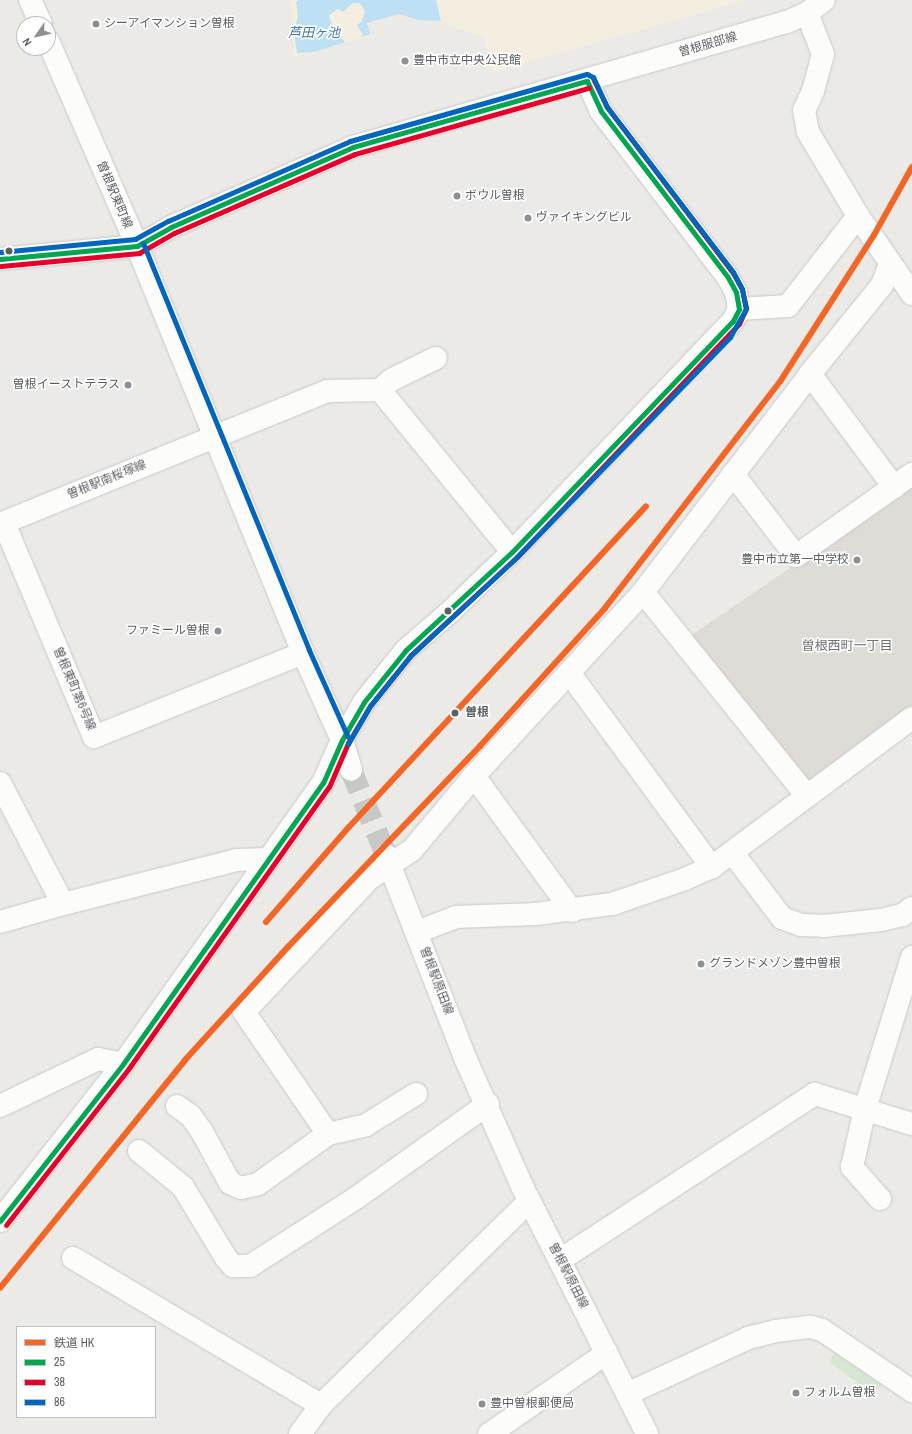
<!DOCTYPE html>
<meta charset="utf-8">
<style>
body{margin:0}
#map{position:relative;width:912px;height:1434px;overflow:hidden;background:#eceae7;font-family:"Archivo Narrow","Noto Sans JP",sans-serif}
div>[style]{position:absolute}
.commercial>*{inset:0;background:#f4eee1}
.education>*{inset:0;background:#dfdcd7}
.green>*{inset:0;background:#d7e7d3}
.water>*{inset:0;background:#bee0f4}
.tertiary-tunnel>*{height:22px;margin-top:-11px;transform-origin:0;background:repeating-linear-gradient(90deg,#c8c8c6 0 22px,transparent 0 33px)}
.roads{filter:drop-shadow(0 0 1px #c8c9c9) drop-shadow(0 0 1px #c8c9c9)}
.minor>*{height:22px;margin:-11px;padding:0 11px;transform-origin:11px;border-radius:11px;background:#fcfcfb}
.tertiary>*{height:22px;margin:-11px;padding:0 11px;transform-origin:11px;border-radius:11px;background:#fcfcfb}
.bus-1>*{height:5px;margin:-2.5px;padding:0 2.5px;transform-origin:2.5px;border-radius:2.5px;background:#00a651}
.bus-2>*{height:5px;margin:-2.5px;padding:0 2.5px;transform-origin:2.5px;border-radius:2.5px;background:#e4002b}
.bus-3>*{height:5px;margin:-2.5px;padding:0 2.5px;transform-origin:2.5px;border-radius:2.5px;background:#0065bd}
.rail-1>*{height:6px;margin:-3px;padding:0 3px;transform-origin:3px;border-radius:3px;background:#f26627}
.dots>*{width:11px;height:11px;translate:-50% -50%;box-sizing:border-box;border:2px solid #fff;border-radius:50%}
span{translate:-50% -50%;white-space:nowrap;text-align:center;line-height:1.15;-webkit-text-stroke:3px #fff;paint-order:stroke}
.poi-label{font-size:12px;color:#5c6064}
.left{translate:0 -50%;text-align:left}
.right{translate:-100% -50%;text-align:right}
.street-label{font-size:12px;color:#5c6064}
.stop-label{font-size:12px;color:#5c6064;font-weight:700}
.water-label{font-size:13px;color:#4477a2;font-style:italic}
.neighbourhood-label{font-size:13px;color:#6e7276}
.legend{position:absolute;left:16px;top:1326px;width:140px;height:92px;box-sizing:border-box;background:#fff;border:1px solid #bebfc1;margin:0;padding:5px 7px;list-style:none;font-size:12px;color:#5c6064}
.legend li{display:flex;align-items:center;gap:8px;height:20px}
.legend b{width:20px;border:1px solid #bebfc1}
.north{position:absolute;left:16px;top:16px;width:40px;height:40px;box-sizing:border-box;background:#fff;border:1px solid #bebfc1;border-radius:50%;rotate:236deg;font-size:11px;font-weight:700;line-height:16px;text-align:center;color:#5c6064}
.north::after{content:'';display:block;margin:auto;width:14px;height:18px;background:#8e9092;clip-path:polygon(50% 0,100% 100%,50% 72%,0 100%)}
</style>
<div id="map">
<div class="commercial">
<i style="clip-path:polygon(291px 0,747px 0,493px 72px,483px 37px,404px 10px,363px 23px,367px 36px,294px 57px)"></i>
</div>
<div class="education">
<i style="clip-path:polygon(912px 485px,912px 706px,814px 781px,804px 779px,690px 636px)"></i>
</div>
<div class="green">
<i style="clip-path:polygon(837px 1348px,876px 1375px,882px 1387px,863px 1395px,858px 1383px,829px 1362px)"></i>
</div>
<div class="water">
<i style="clip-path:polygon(299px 0,436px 0,441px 21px,418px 20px,399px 14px,367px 23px,370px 34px,361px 37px,363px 35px,357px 25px,362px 21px,365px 11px,360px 3px,353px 3px,343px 12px,338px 9px,329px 15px,332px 25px,345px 42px,315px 52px,297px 53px,294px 32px,298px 15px,296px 2px)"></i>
</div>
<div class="tertiary-tunnel">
<i style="left:351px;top:770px;width:92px;rotate:67.6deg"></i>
</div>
<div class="roads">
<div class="minor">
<i style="left:807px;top:13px;width:44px;rotate:68.7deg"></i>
<i style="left:823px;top:54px;width:38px;rotate:105deg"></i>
<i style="left:813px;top:91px;width:21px;rotate:115deg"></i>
<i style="left:804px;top:110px;width:22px;rotate:80deg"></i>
<i style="left:808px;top:132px;width:98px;rotate:59.2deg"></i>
<i style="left:858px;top:216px;width:95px;rotate:55.3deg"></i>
<i style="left:739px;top:309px;width:49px;rotate:-3.5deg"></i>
<i style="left:788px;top:306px;width:114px;rotate:-52.1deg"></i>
<i style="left:810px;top:374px;width:141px;rotate:53.4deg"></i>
<i style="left:380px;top:390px;width:15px;rotate:-42deg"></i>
<i style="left:391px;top:380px;width:50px;rotate:-26.1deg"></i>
<i style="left:733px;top:474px;width:103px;rotate:52.5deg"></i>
<i style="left:796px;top:556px;width:142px;rotate:-35.3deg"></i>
<i style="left:4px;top:523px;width:232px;rotate:67.2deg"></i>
<i style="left:94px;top:737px;width:225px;rotate:-21.9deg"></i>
<i style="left:0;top:524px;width:354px;rotate:-22.1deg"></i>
<i style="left:328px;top:391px;width:52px;rotate:-1.1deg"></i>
<i style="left:380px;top:390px;width:209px;rotate:50.8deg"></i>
<i style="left:643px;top:592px;width:260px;rotate:51.2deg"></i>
<i style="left:570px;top:674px;width:240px;rotate:53.7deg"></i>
<i style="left:474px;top:776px;width:167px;rotate:54deg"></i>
<i style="left:0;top:783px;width:136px;rotate:62.5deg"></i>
<i style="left:732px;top:852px;width:83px;rotate:52.9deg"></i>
<i style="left:782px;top:918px;width:20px;rotate:20deg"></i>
<i style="left:801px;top:925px;width:23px;rotate:2deg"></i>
<i style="left:824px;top:926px;width:57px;rotate:-6deg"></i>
<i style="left:881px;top:920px;width:22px;rotate:-13deg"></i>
<i style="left:902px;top:915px;width:12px;rotate:-35deg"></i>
<i style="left:390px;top:866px;width:208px;rotate:68.6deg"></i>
<i style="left:466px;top:1060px;width:140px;rotate:66deg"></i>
<i style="left:523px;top:1188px;width:275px;rotate:63.2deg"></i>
<i style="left:0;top:922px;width:66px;rotate:-15.9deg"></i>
<i style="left:63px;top:904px;width:179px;rotate:-14.2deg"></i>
<i style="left:237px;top:860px;width:31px;rotate:-2deg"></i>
<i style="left:417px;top:932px;width:42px;rotate:-21deg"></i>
<i style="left:456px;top:917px;width:80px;rotate:-2.1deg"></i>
<i style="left:536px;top:914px;width:77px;rotate:-7.5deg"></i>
<i style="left:612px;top:904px;width:77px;rotate:-18.9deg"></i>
<i style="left:685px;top:879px;width:30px;rotate:-24deg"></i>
<i style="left:712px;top:867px;width:249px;rotate:-36.7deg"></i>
<i style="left:0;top:1106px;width:109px;rotate:-25.6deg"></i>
<i style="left:98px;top:1059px;width:25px;rotate:11deg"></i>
<i style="left:177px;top:1106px;width:16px;rotate:35deg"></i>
<i style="left:190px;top:1115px;width:19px;rotate:54deg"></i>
<i style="left:201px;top:1130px;width:60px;rotate:61.3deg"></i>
<i style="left:230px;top:1183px;width:12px;rotate:24deg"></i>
<i style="left:241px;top:1188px;width:17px;rotate:-13deg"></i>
<i style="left:258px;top:1184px;width:86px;rotate:-35.5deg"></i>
<i style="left:328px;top:1134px;width:39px;rotate:-13deg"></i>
<i style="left:366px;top:1125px;width:59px;rotate:-31.8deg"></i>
<i style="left:328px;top:1134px;width:148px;rotate:-124.5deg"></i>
<i style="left:244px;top:1012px;width:184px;rotate:-46.8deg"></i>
<i style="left:370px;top:878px;width:50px;rotate:-33.7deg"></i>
<i style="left:412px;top:850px;width:97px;rotate:-50deg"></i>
<i style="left:474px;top:776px;width:250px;rotate:-47.4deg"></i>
<i style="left:643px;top:592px;width:275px;rotate:-52.5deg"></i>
<i style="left:810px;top:374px;width:114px;rotate:-51deg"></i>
<i style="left:882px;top:285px;width:22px;rotate:-69deg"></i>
<i style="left:139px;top:1151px;width:57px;rotate:39.3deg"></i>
<i style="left:183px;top:1187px;width:83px;rotate:58.8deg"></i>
<i style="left:226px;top:1258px;width:11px;rotate:49deg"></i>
<i style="left:233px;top:1266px;width:17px"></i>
<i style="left:250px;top:1266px;width:126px;rotate:-32.7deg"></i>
<i style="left:356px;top:1198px;width:162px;rotate:-35.5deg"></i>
<i style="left:880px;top:1199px;width:43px;rotate:-131.2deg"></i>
<i style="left:852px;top:1167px;width:59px;rotate:-77.4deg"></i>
<i style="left:865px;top:1109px;width:159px;rotate:-72.8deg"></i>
<i style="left:73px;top:1258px;width:288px;rotate:30.7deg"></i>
<i style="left:321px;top:1405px;width:291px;rotate:-44.4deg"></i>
<i style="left:560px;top:1260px;width:304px;rotate:-33.1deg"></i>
<i style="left:815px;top:1094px;width:102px;rotate:17.2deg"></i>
<i style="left:627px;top:1394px;width:133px;rotate:-24.8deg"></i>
<i style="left:748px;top:1338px;width:29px;rotate:-14deg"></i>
<i style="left:776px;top:1331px;width:35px;rotate:-7deg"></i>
<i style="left:811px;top:1327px;width:11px;rotate:15deg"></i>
<i style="left:822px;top:1330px;width:109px;rotate:34.1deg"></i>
<i style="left:300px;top:1434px;width:36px;rotate:-54deg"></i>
<i style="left:489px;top:1434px;width:143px;rotate:-34.5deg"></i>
</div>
<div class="tertiary">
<i style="left:30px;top:0;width:26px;rotate:65deg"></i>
<i style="left:48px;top:41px;width:223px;rotate:66.5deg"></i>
<i style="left:137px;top:246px;width:440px;rotate:67.8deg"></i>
<i style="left:303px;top:653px;width:95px;rotate:65.9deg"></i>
<i style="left:342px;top:740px;width:31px;rotate:73deg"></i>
<i style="left:0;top:259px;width:138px;rotate:-5.4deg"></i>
<i style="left:137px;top:246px;width:39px;rotate:-29deg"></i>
<i style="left:171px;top:227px;width:199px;rotate:-23.7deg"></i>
<i style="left:353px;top:147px;width:452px;rotate:-16.1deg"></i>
<i style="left:787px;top:22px;width:22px;rotate:-24deg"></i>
<i style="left:807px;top:13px;width:21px;rotate:-37deg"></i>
<i style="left:386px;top:855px;width:12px;rotate:70deg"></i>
<i style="left:0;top:1221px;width:199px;rotate:-51.9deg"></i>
<i style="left:123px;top:1064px;width:345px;rotate:-54.6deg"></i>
<i style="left:323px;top:783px;width:47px;rotate:-66.2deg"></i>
<i style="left:342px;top:740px;width:44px;rotate:-59.9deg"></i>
<i style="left:364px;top:702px;width:67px;rotate:-51.1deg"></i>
<i style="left:406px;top:650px;width:60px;rotate:-40.9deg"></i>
<i style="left:451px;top:611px;width:85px;rotate:-44deg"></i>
<i style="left:512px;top:552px;width:320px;rotate:-46.3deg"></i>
<i style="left:733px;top:321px;width:13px;rotate:-63deg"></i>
<i style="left:739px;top:309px;width:17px;rotate:-100deg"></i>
<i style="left:736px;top:292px;width:18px;rotate:-119deg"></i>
<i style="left:727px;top:276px;width:208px;rotate:-127.4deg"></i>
<i style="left:601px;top:111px;width:33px;rotate:-115deg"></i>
</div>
</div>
<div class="bus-1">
<i style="left:0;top:259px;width:138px;rotate:-5.4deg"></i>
<i style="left:137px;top:246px;width:39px;rotate:-29deg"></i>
<i style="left:171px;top:227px;width:199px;rotate:-23.7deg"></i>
<i style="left:353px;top:147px;width:243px;rotate:-15.8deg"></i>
<i style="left:0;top:1221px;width:199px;rotate:-51.9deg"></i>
<i style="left:123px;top:1064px;width:345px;rotate:-54.6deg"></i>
<i style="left:323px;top:783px;width:47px;rotate:-66.2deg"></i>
<i style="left:342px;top:740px;width:44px;rotate:-59.9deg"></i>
<i style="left:364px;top:702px;width:67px;rotate:-51.1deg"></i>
<i style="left:406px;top:650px;width:144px;rotate:-42.8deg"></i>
<i style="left:512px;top:552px;width:320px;rotate:-46.3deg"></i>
<i style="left:733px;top:321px;width:13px;rotate:-63deg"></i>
<i style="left:739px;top:309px;width:17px;rotate:-100deg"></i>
<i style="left:736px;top:292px;width:18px;rotate:-119deg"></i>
<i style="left:727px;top:276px;width:208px;rotate:-127.4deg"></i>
<i style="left:601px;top:111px;width:33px;rotate:-115deg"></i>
</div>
<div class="bus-2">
<i style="left:1px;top:266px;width:139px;rotate:-5.4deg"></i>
<i style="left:139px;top:253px;width:40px;rotate:-29.7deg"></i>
<i style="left:174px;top:233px;width:197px;rotate:-23.6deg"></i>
<i style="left:355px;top:154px;width:243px;rotate:-15.8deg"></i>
<i style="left:6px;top:1225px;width:199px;rotate:-51.9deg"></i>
<i style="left:129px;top:1068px;width:345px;rotate:-54.6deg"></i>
<i style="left:329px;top:787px;width:48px;rotate:-66.6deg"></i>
<i style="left:348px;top:743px;width:43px;rotate:-59.3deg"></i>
<i style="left:370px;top:706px;width:65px;rotate:-51.2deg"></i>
<i style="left:411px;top:655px;width:144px;rotate:-42.8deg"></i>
<i style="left:517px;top:557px;width:322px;rotate:-46.4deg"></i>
<i style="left:739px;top:324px;width:17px;rotate:-66deg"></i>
<i style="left:746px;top:308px;width:19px;rotate:-102deg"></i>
<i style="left:742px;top:289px;width:18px;rotate:-119deg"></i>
<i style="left:733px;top:273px;width:208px;rotate:-127.2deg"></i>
<i style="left:607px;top:107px;width:32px;rotate:-116deg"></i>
</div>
<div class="bus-3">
<i style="left:143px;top:243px;width:440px;rotate:67.8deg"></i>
<i style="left:309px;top:650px;width:95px;rotate:65.9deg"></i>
<i style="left:0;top:252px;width:136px;rotate:-5.5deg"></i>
<i style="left:135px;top:239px;width:38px;rotate:-29deg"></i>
<i style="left:168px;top:221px;width:199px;rotate:-23.7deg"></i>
<i style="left:350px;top:141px;width:246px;rotate:-15.8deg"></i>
<i style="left:587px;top:74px;width:7px;rotate:27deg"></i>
<i style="left:593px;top:77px;width:33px;rotate:65deg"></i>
<i style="left:607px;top:107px;width:208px;rotate:52.6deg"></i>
<i style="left:733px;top:272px;width:19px;rotate:62deg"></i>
<i style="left:742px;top:289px;width:20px;rotate:79deg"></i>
<i style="left:746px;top:309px;width:32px;rotate:120deg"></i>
<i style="left:730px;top:337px;width:306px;rotate:134.1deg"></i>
<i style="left:517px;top:557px;width:144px;rotate:137.2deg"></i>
<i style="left:411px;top:655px;width:65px;rotate:128.8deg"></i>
<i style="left:370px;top:706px;width:44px;rotate:120.1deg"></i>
</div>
<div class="rail-1">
<i style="left:266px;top:922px;width:126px;rotate:-48.9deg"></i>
<i style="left:349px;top:827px;width:437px;rotate:-47.2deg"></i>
<i style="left:0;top:1288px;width:294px;rotate:-50.9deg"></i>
<i style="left:185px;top:1060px;width:153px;rotate:-47.7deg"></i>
<i style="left:288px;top:947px;width:278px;rotate:-46.3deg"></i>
<i style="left:480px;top:746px;width:186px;rotate:-47.8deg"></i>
<i style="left:605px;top:608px;width:288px;rotate:-52.3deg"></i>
<i style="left:781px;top:380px;width:172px;rotate:-57.3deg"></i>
<i style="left:874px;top:235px;width:78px;rotate:-60.8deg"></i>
</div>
<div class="dots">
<i style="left:96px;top:24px;background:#8e9092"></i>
<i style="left:405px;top:61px;background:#8e9092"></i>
<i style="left:457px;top:196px;background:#8e9092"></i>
<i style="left:528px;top:218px;background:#8e9092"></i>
<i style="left:9px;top:251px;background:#5c6064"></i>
<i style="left:128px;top:385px;background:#8e9092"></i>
<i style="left:857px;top:560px;background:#8e9092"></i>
<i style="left:448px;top:611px;background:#5c6064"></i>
<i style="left:218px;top:631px;background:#8e9092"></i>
<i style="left:455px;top:713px;background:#5c6064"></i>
<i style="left:701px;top:964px;background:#8e9092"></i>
<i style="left:796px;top:1393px;background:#8e9092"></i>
<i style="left:482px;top:1404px;background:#8e9092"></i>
</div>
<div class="poi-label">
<span class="left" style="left:104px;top:24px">シーアイマンション曽根</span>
<span class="left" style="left:413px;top:61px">豊中市立中央公民館</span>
<span class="left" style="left:465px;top:196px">ボウル曽根</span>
<span class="left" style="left:536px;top:218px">ヴァイキングビル</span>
<span class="right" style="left:120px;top:385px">曽根イーストテラス</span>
<span class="right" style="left:849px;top:560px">豊中市立第一中学校</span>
<span class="right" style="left:210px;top:631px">ファミール曽根</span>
<span class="left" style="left:709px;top:964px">グランドメゾン豊中曽根</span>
<span class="left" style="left:804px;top:1393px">フォルム曽根</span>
<span class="left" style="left:490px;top:1404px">豊中曽根郵便局</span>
</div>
<div class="street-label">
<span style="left:708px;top:45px;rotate:-16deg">曽根服部線</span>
<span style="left:114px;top:195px;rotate:67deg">曽根駅東町線</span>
<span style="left:107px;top:480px;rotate:-22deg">曽根駅南桜塚線</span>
<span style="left:74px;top:689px;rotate:67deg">曽根東町第6号線</span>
<span style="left:436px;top:981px;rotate:69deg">曽根駅原田線</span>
<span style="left:568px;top:1276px;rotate:63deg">曽根駅原田線</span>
</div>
<div class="stop-label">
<span class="left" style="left:465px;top:713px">曽根</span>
</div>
<div class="water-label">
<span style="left:314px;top:33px">芦田ヶ池</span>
</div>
<div class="neighbourhood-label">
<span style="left:847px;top:646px">曽根西町一丁目</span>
</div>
<ul class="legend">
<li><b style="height:5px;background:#f26627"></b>鉄道 HK</li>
<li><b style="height:5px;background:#00a651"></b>25</li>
<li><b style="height:5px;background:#e4002b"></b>38</li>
<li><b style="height:5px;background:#0065bd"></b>86</li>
</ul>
<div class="north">N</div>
</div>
